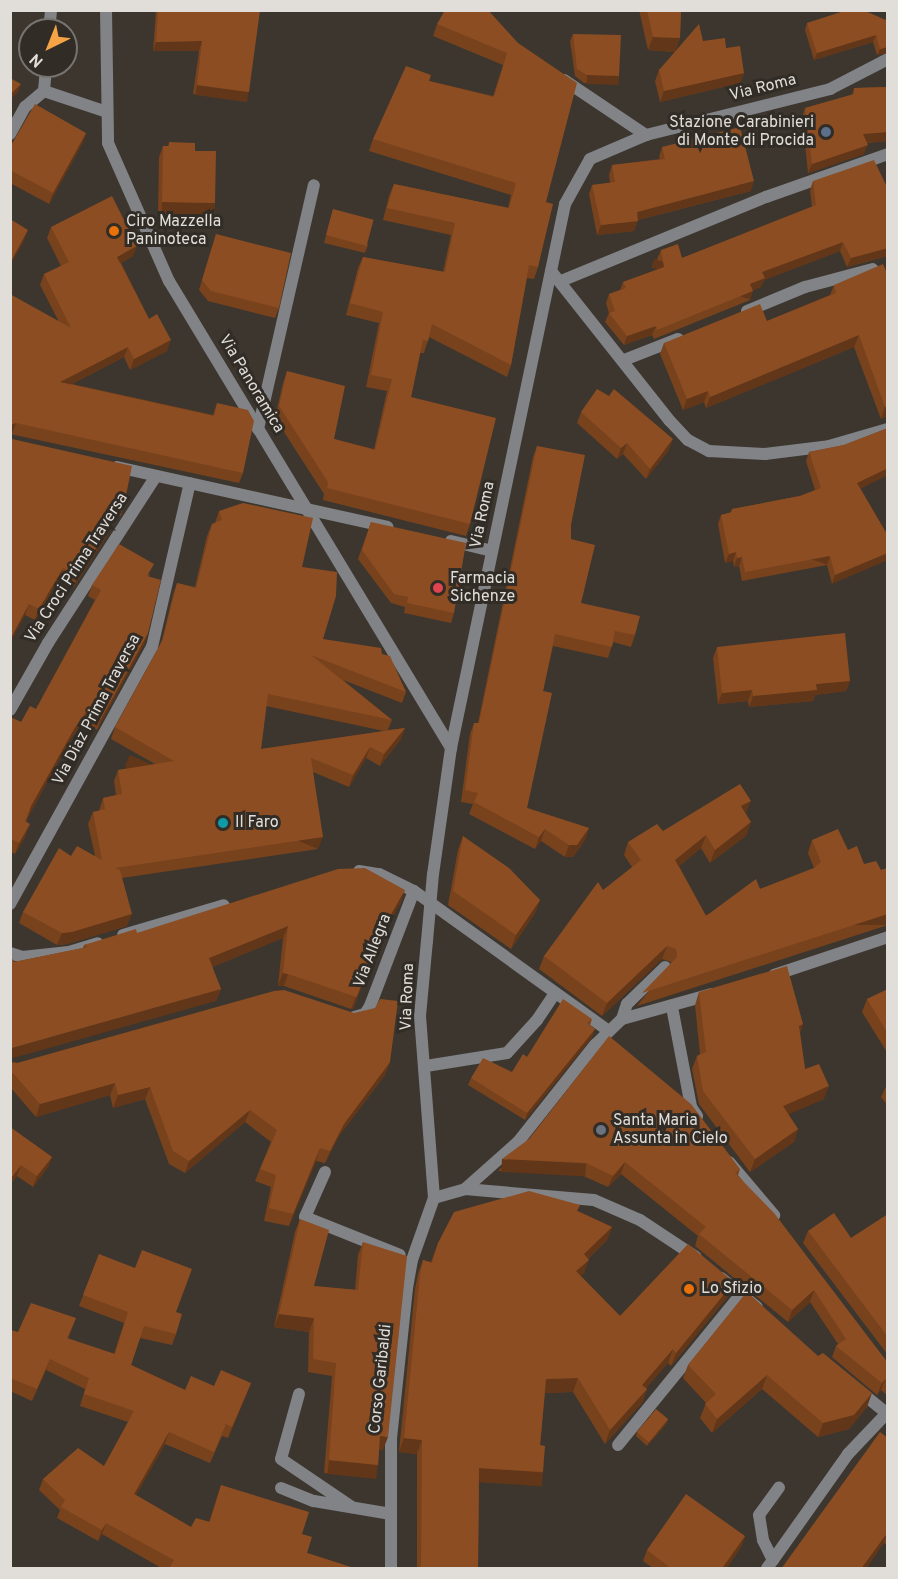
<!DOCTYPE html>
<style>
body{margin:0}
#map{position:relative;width:898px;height:1579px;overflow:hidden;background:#3c362f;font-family:Overpass,sans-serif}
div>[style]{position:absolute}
.service>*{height:12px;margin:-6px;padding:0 6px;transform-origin:6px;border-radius:6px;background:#818387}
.minor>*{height:12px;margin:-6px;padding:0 6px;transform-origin:6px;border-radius:6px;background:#818387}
.tertiary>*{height:12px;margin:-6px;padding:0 6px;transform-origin:6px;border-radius:6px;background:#818387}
.tertiary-bridge>*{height:12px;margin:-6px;padding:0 6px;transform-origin:6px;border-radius:6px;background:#818387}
.wall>*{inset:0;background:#78421d}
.shaded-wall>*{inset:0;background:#623618;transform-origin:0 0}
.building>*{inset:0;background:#8c4d22;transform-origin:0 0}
.dots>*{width:16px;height:16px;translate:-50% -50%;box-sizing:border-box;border:3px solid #312c26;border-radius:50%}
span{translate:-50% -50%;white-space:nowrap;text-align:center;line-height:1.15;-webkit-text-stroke:6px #312c26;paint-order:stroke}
.street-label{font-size:16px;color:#e1ddd9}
.poi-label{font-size:16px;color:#e1ddd9}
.right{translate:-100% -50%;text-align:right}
.left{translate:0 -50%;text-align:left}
.frame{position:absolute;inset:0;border:12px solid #e1ddd9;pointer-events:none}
.north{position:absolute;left:18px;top:18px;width:60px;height:60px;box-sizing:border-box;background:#312c26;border:2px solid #77736e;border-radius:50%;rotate:223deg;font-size:16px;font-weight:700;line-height:24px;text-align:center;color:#e1ddd9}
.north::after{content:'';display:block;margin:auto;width:21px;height:27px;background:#f5a345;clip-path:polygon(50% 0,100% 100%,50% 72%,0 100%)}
</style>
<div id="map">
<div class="service">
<i style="left:49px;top:30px;width:20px;rotate:-84deg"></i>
<i style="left:564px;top:80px;width:99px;rotate:33.9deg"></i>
<i style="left:44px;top:91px;width:25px;rotate:-85deg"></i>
<i style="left:672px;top:1007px;width:102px;rotate:79.2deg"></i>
<i style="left:691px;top:1107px;width:11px;rotate:56deg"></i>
<i style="left:622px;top:1019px;width:16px;rotate:-72deg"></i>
<i style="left:627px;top:1004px;width:53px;rotate:-44.2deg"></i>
<i style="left:426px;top:1066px;width:82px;rotate:-9.1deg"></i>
<i style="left:507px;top:1053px;width:45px;rotate:-47.7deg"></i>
<i style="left:537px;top:1020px;width:32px;rotate:-56deg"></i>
<i style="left:729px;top:1162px;width:70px;rotate:49.7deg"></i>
<i style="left:325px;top:1172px;width:49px;rotate:114deg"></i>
<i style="left:305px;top:1217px;width:102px;rotate:21.8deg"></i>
<i style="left:299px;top:1394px;width:67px;rotate:105.5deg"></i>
<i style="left:281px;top:1459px;width:86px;rotate:34.1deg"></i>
<i style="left:618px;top:1445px;width:195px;rotate:-50.8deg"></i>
<i style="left:281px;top:1488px;width:35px;rotate:22deg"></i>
<i style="left:314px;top:1501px;width:78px;rotate:9.6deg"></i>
<i style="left:773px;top:1560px;width:130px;rotate:-54.7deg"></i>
<i style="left:848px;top:1454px;width:57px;rotate:-46.4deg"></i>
<i style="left:767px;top:1568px;width:10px;rotate:-53deg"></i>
<i style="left:773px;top:1560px;width:22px;rotate:-117deg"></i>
<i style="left:763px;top:1540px;width:25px;rotate:-99deg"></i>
<i style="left:759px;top:1515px;width:34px;rotate:-54deg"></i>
</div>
<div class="minor">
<i style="left:10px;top:134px;width:31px;rotate:-61deg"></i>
<i style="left:25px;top:107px;width:25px;rotate:-40deg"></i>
<i style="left:44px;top:91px;width:66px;rotate:18.4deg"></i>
<i style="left:551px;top:271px;width:191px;rotate:51.6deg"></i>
<i style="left:670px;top:421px;width:26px;rotate:47deg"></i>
<i style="left:688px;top:440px;width:24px;rotate:28deg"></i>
<i style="left:709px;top:451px;width:56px;rotate:3.1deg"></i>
<i style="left:765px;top:454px;width:64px;rotate:-7.1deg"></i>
<i style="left:829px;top:446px;width:61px;rotate:-16.1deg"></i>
<i style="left:561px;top:281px;width:222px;rotate:-22.3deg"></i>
<i style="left:766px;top:197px;width:129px;rotate:-19.4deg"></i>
<i style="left:747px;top:311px;width:63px;rotate:-22.5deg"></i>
<i style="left:805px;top:287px;width:70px;rotate:-14.8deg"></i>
<i style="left:624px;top:360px;width:58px;rotate:-21.3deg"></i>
<i style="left:258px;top:429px;width:250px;rotate:-77.1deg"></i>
<i style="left:117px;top:467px;width:277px;rotate:12.5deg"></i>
<i style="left:451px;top:541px;width:42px;rotate:13.7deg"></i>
<i style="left:10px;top:710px;width:77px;rotate:-60.4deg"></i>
<i style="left:48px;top:643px;width:199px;rotate:-57.1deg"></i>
<i style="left:451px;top:748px;width:556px;rotate:-78.16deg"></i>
<i style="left:565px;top:204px;width:51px;rotate:-60.9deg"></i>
<i style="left:590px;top:159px;width:61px;rotate:-23.2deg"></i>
<i style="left:646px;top:135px;width:190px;rotate:-14deg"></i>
<i style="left:830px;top:89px;width:65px;rotate:-27.3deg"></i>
<i style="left:359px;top:871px;width:20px;rotate:9deg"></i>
<i style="left:379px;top:874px;width:39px;rotate:26deg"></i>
<i style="left:414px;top:891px;width:240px;rotate:35.7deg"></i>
<i style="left:10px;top:904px;width:294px;rotate:-61.1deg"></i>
<i style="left:152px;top:647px;width:168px;rotate:-77deg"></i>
<i style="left:123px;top:935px;width:105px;rotate:-16.5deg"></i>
<i style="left:10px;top:953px;width:13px;rotate:18deg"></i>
<i style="left:22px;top:957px;width:47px;rotate:-6.1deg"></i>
<i style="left:69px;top:952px;width:30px;rotate:-17deg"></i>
<i style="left:774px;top:975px;width:120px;rotate:-18.4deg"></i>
<i style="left:354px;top:1017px;width:11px;rotate:-15deg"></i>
<i style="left:365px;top:1014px;width:9px;rotate:-58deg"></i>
<i style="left:370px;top:1006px;width:123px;rotate:-69.1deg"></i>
<i style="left:465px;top:1189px;width:71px;rotate:-41.6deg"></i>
<i style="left:518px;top:1142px;width:124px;rotate:-51.6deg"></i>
<i style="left:595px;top:1045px;width:37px;rotate:-44deg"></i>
<i style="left:622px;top:1019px;width:93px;rotate:-15.5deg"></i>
</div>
<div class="tertiary">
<i style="left:106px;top:10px;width:133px;rotate:89.1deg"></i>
<i style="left:108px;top:143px;width:151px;rotate:66.2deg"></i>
<i style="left:169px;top:281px;width:546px;rotate:58.87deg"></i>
<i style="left:451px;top:748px;width:127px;rotate:98.1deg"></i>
<i style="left:434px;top:1198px;width:32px;rotate:-16deg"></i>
<i style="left:465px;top:1189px;width:129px;rotate:4.9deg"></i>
<i style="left:594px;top:1200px;width:50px;rotate:23.5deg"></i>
<i style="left:640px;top:1220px;width:67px;rotate:33.5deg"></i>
<i style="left:721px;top:1278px;width:46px;rotate:38.9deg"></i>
<i style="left:858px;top:1390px;width:38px;rotate:39deg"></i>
<i style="left:391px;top:1568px;width:130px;rotate:-90deg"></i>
<i style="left:391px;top:1438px;width:151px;rotate:-83.9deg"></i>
<i style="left:407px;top:1288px;width:28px;rotate:-80deg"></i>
<i style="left:412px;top:1260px;width:66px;rotate:-70.5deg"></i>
<i style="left:434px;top:1198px;width:183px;rotate:-94.4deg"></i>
<i style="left:420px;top:1016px;width:75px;rotate:-84.7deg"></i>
</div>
<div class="tertiary-bridge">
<i style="left:427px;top:941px;width:67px;rotate:-84.9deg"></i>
</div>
<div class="wall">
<i style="clip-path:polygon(156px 10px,260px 10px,246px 101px,193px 94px,199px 51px,153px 51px)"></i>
<i style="clip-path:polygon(639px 10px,681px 10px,680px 38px,675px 52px,648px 50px)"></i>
<i style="clip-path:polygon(863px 10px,888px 53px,877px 55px,873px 42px,814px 60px,805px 30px,807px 23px)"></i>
<i style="clip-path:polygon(437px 24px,518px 43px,546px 202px,538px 267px,534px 279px,527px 278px,511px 365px,507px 377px,429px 337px,424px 353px,420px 353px,411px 397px,470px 524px,466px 536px,323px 500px,324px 494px,275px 418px,283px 383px,287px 371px,334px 439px,374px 449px,387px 391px,366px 387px,379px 323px,346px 315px,358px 268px,363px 257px,443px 272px,451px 235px,383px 220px,389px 196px,394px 184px,508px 208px,511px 195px,369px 151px,373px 139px,429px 81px,493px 96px,503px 65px,433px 36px)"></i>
<i style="clip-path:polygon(573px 34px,617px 84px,584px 83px,575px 76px,570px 41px)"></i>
<i style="clip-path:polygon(703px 41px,726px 48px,744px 73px,740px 83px,660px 102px,655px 81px,659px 70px)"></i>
<i style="clip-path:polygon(888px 87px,888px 141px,867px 143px,864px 154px,808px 173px,802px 117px,805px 108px,852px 95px,854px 88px)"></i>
<i style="clip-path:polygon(86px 133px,82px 144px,49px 204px,10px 183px,10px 147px)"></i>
<i style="clip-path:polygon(169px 142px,195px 151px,215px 203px,212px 214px,158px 213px,159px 157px,163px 146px,168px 146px)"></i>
<i style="clip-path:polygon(662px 147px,751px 191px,638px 220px,634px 231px,597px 235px,589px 194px,592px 185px,610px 183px,609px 175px,612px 165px,660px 159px,659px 157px)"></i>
<i style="clip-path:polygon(813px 181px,888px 189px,888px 256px,847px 267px,840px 251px,764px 280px,761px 287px,753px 290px,750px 300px,654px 339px,652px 335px,624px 345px,605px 322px,609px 313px,606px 303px,609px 294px,620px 290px,623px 282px,659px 269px,657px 259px,661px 250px,682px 258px,812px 207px,810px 190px)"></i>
<i style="clip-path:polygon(333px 209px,368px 245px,365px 253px,324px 243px)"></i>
<i style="clip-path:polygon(51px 227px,133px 256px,121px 263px,149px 319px,167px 351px,130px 370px,124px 357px,72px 384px,213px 415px,217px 403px,243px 473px,239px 483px,10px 434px,58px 320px,40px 285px,44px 274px,61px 266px,47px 238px)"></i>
<i style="clip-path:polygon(216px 234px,279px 308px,275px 318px,208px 301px,199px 290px)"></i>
<i style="clip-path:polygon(888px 276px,888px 416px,881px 419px,854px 347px,706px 408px,704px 402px,683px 410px,660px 354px,664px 343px,767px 321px,830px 295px,834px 285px)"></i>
<i style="clip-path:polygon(581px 412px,669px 450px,646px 479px,623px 454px,617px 459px,577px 423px)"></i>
<i style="clip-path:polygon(888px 428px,888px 475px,860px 488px,888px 536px,832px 584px,827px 565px,742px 581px,739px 566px,734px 567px,733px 561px,725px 563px,718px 524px,721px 515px,730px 513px,732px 509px,800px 496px,815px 490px,806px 461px,809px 452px,844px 445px)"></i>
<i style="clip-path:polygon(10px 438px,124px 505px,121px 516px,114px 514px,108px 534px,74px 587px,59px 578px,35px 620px,25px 615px)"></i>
<i style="clip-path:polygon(537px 446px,571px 525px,571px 539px,581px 603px,635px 635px,631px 647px,613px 642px,608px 658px,553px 646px,543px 691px,527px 808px,589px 828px,585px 840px,573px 857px,565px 857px,541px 841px,535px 849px,469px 814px,473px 804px,461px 802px,470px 734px,474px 723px,478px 723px,533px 457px)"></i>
<i style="clip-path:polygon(evenodd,219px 511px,302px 567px,323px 639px,382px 654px,406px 692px,402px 703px,343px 680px,392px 720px,388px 730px,405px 728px,401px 739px,380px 766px,366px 758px,349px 787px,313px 772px,318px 849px,122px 878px,127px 926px,67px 944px,57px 945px,19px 923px,23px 912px,71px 856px,95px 856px,88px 824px,93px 812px,99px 811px,103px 798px,116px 795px,114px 781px,118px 770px,155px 764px,111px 739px,115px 727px,161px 644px,173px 595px,177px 583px,195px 587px,207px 536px,212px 524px,215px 523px,219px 511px,266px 706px,384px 731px,261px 749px,266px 706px)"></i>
<i style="clip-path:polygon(371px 522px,454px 613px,451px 623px,404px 613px,405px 607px,391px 603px,358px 559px)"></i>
<i style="clip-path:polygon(150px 574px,149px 577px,148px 633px,144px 644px,97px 730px,83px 722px,70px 740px,28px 817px,26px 822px,26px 835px,15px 854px,10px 851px,10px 717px,21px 722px,36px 709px,95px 600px,88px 596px,92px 585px)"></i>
<i style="clip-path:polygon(717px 647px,850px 681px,846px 691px,815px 695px,813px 701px,749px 707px,748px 701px,718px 704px,713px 658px)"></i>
<i style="clip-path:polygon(746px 814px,747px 835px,710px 863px,701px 848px,679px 866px,706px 916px,760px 889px,814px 868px,808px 853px,812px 840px,848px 850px,864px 864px,881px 870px,888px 868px,888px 925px,637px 1006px,671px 963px,671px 962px,662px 959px,602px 1016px,539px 969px,544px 956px,632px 867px,624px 855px,628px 842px,663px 831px)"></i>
<i style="clip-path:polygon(463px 836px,540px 900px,535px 913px,511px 949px,448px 905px,458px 850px)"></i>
<i style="clip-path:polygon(401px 902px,381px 935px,353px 1009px,351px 1009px,284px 986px,278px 986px,283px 938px,212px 967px,221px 989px,216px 1001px,14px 962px,83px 948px,84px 945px,137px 933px)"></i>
<i style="clip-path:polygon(888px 989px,888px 1054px,862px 1012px,867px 999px)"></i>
<i style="clip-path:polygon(699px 992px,803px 1024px,800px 1033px,805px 1069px,824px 1099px,788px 1114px,798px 1129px,794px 1142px,750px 1172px,699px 1104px,692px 1069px,697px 1056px,700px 1054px,695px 1005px)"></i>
<i style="clip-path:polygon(592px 1019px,590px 1025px,595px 1029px,592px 1037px,525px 1120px,468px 1085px,471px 1078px,512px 1072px,527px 1057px)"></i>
<i style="clip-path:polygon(10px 1062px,17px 1063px,390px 1062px,385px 1075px,339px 1136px,325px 1163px,316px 1161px,289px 1226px,264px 1221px,271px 1187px,255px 1181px,271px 1142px,245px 1122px,185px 1173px,169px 1164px,145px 1099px,113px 1108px,110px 1095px,36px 1117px,10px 1087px)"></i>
<i style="clip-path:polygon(888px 1082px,888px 1106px,881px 1097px)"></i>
<i style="clip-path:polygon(10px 1127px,52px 1157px,48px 1167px,33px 1187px,17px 1176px,10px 1185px)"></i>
<i style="clip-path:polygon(529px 1139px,740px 1169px,738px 1175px,888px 1363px,888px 1396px,881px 1390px,877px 1395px,832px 1357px,836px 1346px,838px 1344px,810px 1302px,788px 1322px,695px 1246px,698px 1236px,621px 1174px,608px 1187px,581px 1175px,498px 1171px)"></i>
<i style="clip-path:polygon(578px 1211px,612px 1227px,607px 1240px,588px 1259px,584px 1273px,580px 1276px,620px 1316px,729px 1295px,671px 1366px,668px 1363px,646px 1388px,647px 1389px,642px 1403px,605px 1444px,573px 1392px,545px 1393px,540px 1445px,543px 1472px,538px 1485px,479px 1482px,478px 1569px,417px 1569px,417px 1454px,399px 1452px,415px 1289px,418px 1274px,423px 1260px,431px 1262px,438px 1243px)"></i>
<i style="clip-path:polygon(888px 1214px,888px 1355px,803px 1243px,808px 1231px,851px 1238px)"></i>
<i style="clip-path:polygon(300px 1219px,314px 1286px,355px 1290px,358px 1255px,363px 1242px,383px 1450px,379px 1449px,378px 1465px,373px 1478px,324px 1473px,332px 1376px,308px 1372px,309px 1332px,274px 1327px,295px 1232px)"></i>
<i style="clip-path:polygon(99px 1254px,176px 1312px,176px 1334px,172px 1345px,140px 1338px,131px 1365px,185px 1390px,251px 1383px,228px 1438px,222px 1436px,210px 1463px,165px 1444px,136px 1495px,191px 1527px,209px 1522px,221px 1485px,302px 1534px,307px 1553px,357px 1569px,163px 1569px,102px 1534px,98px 1541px,57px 1518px,60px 1510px,39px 1490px,43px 1479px,104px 1466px,128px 1422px,80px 1406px,85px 1389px,46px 1370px,32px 1401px,10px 1391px,10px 1332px,18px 1332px,76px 1318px,68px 1339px,114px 1354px,124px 1323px,79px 1306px)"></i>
<i style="clip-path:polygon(747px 1292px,867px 1407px,849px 1429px,818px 1437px,762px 1389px,712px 1433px,700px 1418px,706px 1403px,683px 1378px,688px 1365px)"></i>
<i style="clip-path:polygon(667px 1423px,647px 1446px,636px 1436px,637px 1432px)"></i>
<i style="clip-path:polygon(888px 1438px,888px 1545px,884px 1543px)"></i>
<i style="clip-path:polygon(745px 1536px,741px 1547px,726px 1569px,654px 1569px,643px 1561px,647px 1550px)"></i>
</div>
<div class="shaded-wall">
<i style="clip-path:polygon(876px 35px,873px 42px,814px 60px,817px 53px)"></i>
<i style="clip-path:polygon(653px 37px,680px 38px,675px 52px,648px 50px)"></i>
<i style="clip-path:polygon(202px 41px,199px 51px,153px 51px,156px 42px)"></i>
<i style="clip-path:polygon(888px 47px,888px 53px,877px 55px,880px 49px)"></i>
<i style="clip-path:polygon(744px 73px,740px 83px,660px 102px,664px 91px)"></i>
<i style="left:587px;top:75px;width:32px;height:9px;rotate:2deg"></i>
<i style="clip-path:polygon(21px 84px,18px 92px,10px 100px,10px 95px)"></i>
<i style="left:197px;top:85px;width:52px;height:10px;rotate:8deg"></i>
<i style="clip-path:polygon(888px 132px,888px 141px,860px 143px,863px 134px)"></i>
<i style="clip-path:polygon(86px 133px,82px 144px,49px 204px,53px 193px)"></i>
<i style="clip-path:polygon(868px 145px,864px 154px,808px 173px,812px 164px)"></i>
<i style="clip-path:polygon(754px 181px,751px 191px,633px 221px,637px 212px)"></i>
<i style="left:162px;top:202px;width:53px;height:12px;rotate:1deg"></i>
<i style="clip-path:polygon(638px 221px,634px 231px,597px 235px,601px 225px)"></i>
<i style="clip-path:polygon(28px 230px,24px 241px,10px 266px,10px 263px)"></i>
<i style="clip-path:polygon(843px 242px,840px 251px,764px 280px,761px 287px,747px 293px,750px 284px,762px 272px)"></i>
<i style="clip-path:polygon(137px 246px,133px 256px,113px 267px,117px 257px)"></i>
<i style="clip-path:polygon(888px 248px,888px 256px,847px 267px,851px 258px)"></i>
<i style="left:753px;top:291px;width:9px;height:104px;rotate:108deg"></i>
<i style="clip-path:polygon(656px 326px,652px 335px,624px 345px,627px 336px)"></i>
<i style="clip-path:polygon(859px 335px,854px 347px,706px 408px,710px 397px)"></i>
<i style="clip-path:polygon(171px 340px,167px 351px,130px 370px,134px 359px)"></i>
<i style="clip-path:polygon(128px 347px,124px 357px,56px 392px,60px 382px)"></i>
<i style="clip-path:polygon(708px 391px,704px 402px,683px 410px,687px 399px)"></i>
<i style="clip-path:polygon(885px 407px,888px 407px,888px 416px,881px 419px)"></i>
<i style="clip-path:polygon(16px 423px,12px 434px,10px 434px,10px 425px)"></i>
<i style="clip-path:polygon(673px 439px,669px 450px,646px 479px,650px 469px)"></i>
<i style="clip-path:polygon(627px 443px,623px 454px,617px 459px,621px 448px)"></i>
<i style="clip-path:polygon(888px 468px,888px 475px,854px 492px,857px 483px)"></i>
<i style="clip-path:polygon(112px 523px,108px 534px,74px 587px,78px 576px)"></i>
<i style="clip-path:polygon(736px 552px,733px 561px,725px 563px,729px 554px)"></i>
<i style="clip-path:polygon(888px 553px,888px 560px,832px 584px,835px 575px)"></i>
<i style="left:830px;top:556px;width:9px;height:86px;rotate:108deg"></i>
<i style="clip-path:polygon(742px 557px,739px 566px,734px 567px,737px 558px)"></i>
<i style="clip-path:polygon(63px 568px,59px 578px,35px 620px,39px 609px)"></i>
<i style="clip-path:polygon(29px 604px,25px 615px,10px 643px,10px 640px)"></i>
<i style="clip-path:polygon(148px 633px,144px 644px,97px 730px,101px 719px)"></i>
<i style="clip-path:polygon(850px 681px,846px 691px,815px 695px,813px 701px,749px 707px,753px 696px,816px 684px)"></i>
<i style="clip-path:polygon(752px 690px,748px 701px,718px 704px,722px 693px)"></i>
<i style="clip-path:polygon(87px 711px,83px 722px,70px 740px,28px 817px,31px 806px,74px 729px)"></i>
<i style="clip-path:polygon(405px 728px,401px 739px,380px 766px,384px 754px)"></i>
<i style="clip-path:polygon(370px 747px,366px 758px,349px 787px,353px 775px)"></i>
<i style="clip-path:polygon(751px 801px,746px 813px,741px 806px)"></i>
<i style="clip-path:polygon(751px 822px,747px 835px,710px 863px,715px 850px)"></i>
<i style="clip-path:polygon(30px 824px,26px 835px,15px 854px,19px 843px)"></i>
<i style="clip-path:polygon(589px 828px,585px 840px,573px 857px,565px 857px,569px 845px)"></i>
<i style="clip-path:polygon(545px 829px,541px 841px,535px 849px,539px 837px)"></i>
<i style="clip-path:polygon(706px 835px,701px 848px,671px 873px,675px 860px)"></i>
<i style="left:323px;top:837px;width:13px;height:210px;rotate:113deg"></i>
<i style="clip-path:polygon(405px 890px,401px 902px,381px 935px,353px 1009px,351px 1009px,386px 923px)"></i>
<i style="clip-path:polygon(540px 900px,535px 913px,511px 949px,516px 935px)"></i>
<i style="clip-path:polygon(132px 914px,127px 926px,67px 944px,57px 945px,62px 933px)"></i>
<i style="left:888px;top:914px;width:11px;height:258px;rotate:90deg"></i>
<i style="clip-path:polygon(288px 926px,283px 938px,204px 970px,209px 958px)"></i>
<i style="clip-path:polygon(667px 946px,662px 959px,602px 1016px,607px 1003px)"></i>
<i style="clip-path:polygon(283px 973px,288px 974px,284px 986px,278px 986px)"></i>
<i style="clip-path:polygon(221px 989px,216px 1001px,10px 1059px,10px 1049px,12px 1048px)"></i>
<i style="clip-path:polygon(803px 1024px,798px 1037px,799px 1026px)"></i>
<i style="clip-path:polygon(595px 1029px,592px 1037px,525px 1120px,527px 1113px)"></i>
<i style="clip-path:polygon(390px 1062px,385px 1075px,339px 1136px,325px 1163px,330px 1151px,344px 1124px)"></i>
<i style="clip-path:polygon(115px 1083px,110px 1095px,36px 1117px,40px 1104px)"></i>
<i style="clip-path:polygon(829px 1086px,824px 1099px,778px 1119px,783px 1106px)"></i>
<i style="clip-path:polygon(150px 1087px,145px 1099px,113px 1108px,118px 1095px)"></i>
<i style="clip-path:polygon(250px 1110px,245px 1122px,185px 1173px,189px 1161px)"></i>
<i style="clip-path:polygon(798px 1129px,794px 1142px,750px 1172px,755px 1159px)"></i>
<i style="clip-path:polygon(320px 1148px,316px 1161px,289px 1226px,293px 1214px)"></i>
<i style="clip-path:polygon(52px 1157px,48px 1167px,33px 1187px,37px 1176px)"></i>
<i style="left:502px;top:1159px;width:84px;height:13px;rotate:3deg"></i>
<i style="clip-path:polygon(625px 1162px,621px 1174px,608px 1187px,613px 1176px)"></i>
<i style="clip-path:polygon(21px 1165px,17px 1176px,10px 1185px,12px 1177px)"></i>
<i style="clip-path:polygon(612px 1227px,607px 1240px,579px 1267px,584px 1254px)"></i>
<i style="clip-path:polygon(589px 1260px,584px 1273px,571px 1285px,576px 1271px)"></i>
<i style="clip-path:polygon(734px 1282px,729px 1295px,671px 1366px,676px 1353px)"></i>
<i style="clip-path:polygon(814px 1290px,810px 1302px,788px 1322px,792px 1310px)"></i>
<i style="clip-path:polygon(279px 1314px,314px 1318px,309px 1332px,274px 1327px)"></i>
<i style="clip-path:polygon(673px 1349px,668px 1363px,637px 1398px,642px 1385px)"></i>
<i style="clip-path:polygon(50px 1359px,46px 1370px,32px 1401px,37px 1389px)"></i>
<i style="clip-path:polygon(767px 1375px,762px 1389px,712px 1433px,717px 1419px)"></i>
<i style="clip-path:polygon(578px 1378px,573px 1392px,541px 1393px,546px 1379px)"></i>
<i style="clip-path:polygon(885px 1379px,881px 1390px,877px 1395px,882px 1383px)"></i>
<i style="clip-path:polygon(251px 1383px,247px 1394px,228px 1438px,232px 1427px)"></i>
<i style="clip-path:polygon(647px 1389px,642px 1403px,605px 1444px,610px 1430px)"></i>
<i style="clip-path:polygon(872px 1393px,867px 1407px,849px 1429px,818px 1437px,823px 1423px)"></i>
<i style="clip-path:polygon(668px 1419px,667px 1423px,647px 1446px,649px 1442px)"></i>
<i style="clip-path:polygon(169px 1432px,165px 1444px,130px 1506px,134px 1494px)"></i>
<i style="clip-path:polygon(380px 1436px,388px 1437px,383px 1450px,376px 1449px)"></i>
<i style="clip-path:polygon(404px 1438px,422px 1440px,417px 1454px,399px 1452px)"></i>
<i style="left:329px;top:1460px;width:49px;height:14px;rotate:6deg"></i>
<i style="left:479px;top:1468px;width:64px;height:14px;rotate:4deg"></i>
<i style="clip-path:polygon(106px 1523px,102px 1534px,98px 1541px,102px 1530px)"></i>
<i style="clip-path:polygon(888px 1532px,884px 1543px,866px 1569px,861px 1569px)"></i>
<i style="clip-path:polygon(745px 1536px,741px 1547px,726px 1569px,722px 1569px)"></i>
</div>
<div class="building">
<i style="clip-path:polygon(158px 10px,260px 10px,249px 92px,197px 85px,202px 41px,156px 42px)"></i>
<i style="clip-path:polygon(445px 10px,488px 10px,518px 43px,577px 83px,546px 202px,553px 204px,538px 267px,529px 265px,511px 365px,432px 324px,428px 341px,423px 340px,411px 397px,496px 418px,470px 524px,327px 488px,328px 482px,279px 406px,287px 371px,345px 386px,334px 439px,375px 450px,392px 379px,371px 375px,383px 312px,350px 303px,363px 257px,445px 272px,455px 223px,387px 208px,394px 184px,509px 208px,516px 183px,373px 139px,406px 66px,431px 75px,429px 81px,494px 97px,507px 53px,437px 24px)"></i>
<i style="clip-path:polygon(647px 10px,681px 10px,680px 38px,653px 37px)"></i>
<i style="clip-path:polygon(847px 10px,863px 10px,888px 21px,888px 47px,880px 49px,876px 35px,817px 53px,807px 23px)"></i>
<i style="clip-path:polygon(699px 24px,703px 41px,725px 38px,726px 48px,740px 46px,744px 73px,664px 91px,659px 70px)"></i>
<i style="clip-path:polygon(573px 34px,621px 35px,619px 76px,587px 75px,577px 69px)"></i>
<i style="clip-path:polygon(10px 78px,21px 84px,10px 95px)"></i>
<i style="clip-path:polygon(888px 87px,888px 132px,863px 134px,868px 145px,812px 164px,805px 108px,854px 94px,854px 88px)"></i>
<i style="clip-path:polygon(35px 104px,86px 133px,53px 193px,10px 170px,10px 147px)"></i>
<i style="clip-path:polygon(740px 127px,754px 181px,637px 212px,638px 221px,601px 225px,592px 185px,615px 182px,612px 165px,665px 159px,662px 147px)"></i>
<i style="clip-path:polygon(169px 142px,195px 143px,195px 151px,216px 151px,215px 203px,162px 202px,163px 146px,169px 146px)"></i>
<i style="clip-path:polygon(874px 160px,888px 189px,888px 248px,851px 258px,843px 242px,762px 272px,765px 278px,750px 284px,753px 291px,657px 330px,656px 326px,627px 336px,609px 313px,615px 311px,609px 294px,626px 288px,623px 282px,664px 267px,661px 250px,678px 244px,682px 258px,816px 205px,813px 181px)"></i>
<i style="clip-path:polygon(112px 196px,137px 246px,117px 257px,149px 319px,157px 314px,171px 340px,134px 359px,128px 347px,60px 382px,214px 416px,217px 403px,248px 410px,254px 421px,243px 473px,16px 423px,10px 425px,10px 294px,71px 328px,44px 274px,69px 262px,51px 227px)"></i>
<i style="left:333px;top:209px;width:42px;height:27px;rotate:15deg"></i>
<i style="clip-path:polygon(10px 219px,28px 230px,10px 263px)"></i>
<i style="clip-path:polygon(216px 234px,291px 253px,279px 308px,211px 291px,202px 280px)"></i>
<i style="clip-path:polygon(883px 264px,888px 276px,888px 407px,885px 407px,859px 335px,710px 397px,708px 391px,687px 399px,664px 343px,760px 304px,767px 321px,836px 293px,834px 285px)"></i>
<i style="clip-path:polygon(597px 389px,609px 396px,614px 389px,673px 439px,650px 469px,627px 443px,621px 448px,581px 412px)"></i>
<i style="clip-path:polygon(888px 428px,888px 468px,857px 483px,888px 536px,888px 553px,835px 575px,830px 556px,745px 572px,742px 557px,737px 558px,736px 552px,729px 554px,721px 515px,732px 512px,732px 509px,800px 496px,821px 488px,809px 452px,844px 445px)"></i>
<i style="clip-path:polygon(10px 438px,12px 439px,132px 466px,124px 505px,116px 503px,112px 523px,78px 576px,63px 568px,39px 609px,29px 604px,10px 640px)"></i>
<i style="clip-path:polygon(537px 446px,585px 455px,571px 525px,571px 539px,595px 545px,581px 603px,640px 616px,635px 635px,615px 631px,612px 647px,555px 634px,543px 691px,552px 693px,527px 808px,589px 828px,577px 845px,569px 845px,545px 829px,539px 837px,474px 802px,478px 793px,465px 790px,474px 723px,479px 723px)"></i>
<i style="clip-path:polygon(243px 503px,313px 518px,302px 567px,337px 572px,336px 596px,323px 639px,381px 648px,382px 654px,390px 656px,406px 692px,311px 655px,392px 720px,268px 694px,261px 749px,405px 728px,384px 754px,370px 747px,353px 775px,311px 758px,323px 837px,115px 868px,120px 870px,132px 914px,72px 932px,62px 933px,23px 912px,59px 848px,71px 856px,77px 846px,102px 860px,93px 812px,105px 809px,103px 798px,122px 794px,118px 770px,174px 761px,115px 727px,163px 639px,177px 583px,196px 588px,212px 524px,222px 520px,219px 511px)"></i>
<i style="clip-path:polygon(371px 522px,466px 543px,454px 613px,407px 603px,408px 597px,394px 594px,362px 550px)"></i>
<i style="clip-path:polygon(119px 544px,154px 564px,147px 576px,161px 580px,148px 633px,101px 719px,87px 711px,74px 729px,31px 806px,25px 821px,30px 824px,19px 843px,10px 838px,10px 717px,21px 722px,30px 706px,36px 709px,101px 590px,92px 585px)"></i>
<i style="clip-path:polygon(845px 633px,850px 681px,816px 684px,817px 690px,753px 696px,752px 690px,722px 693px,717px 647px)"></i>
<i style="clip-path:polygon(740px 784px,751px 801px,741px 806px,751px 822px,715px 850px,706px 835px,675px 860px,706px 916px,756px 879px,760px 889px,814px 868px,821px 862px,812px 840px,838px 829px,848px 850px,857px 846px,864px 864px,876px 861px,881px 870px,888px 868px,888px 914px,642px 993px,677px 957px,676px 949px,667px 946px,607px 1003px,544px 956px,598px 882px,603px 890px,641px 860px,628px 842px,657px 824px,663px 831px)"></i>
<i style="clip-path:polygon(463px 836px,509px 868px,540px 900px,516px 935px,453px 891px)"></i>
<i style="clip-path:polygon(365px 868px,405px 890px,386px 923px,357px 996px,356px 997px,288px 974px,283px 973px,288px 926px,209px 958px,221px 989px,12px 1048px,10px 1049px,10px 955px,14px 962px,88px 947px,84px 945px,136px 929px,137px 933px,338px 869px)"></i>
<i style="clip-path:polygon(787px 966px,803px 1024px,799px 1026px,805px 1069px,819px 1064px,829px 1086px,783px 1106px,798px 1129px,755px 1159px,703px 1091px,697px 1056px,706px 1052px,699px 992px)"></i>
<i style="clip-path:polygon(888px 989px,888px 1034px,867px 999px)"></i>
<i style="clip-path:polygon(284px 990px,354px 1013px,375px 1008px,380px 999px,398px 1001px,390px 1062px,344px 1124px,330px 1151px,320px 1148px,293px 1214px,269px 1208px,276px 1175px,260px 1169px,277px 1130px,250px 1110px,189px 1161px,173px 1151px,150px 1087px,118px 1095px,115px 1083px,40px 1104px,13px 1073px,10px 1076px,10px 1062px,17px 1063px,274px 991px)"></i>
<i style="clip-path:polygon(563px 999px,592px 1019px,587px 1023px,595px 1029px,527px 1113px,471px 1078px,483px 1058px,512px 1072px,523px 1054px,527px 1057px)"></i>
<i style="clip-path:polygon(609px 1036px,691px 1104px,740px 1169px,735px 1173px,774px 1213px,888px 1363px,888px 1381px,885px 1379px,882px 1383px,836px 1346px,846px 1339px,814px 1290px,792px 1310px,699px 1234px,706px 1227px,625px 1162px,613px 1176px,586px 1163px,502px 1159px,529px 1139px)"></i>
<i style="clip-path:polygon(10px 1127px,52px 1157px,37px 1176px,21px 1165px,12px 1177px,10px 1175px)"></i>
<i style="clip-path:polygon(529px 1191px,580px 1205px,577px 1211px,612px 1227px,584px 1254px,589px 1260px,576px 1271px,620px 1316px,688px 1244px,734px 1282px,676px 1353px,673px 1349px,642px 1385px,647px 1389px,610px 1430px,578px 1378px,546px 1379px,540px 1445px,545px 1446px,543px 1472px,479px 1468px,478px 1569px,421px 1569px,422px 1440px,404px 1438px,420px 1275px,423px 1260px,432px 1263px,438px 1243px,454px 1212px)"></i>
<i style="clip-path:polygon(834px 1213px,851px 1238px,888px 1214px,888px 1337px,808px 1231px)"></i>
<i style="clip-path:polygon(300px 1219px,329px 1230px,314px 1286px,358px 1290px,363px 1242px,407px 1256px,388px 1437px,380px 1436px,378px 1465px,329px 1460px,336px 1363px,313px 1359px,314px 1318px,279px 1314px)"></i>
<i style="clip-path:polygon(142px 1250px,192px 1269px,176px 1312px,182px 1314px,176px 1334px,144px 1326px,131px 1365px,185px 1390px,191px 1376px,214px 1386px,221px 1370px,251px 1383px,232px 1427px,226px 1424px,214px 1452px,169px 1432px,134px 1494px,191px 1527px,196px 1518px,210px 1522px,221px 1485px,309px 1512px,302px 1534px,312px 1537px,307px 1553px,357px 1569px,169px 1569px,174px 1560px,106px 1523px,102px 1530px,61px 1507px,65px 1500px,43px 1479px,78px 1448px,104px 1466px,134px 1411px,84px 1394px,89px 1378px,50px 1359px,37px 1389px,10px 1378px,10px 1332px,11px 1330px,18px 1332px,31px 1303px,76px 1318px,67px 1338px,115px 1354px,128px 1312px,83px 1295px,99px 1254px,135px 1268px)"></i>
<i style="clip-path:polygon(747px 1292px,818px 1356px,823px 1353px,872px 1393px,854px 1415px,823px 1423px,767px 1375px,717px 1419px,705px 1404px,716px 1394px,688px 1365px)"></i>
<i style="left:656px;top:1409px;width:16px;height:30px;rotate:40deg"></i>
<i style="clip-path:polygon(880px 1432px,888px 1438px,888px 1532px,861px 1569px,781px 1569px)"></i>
<i style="clip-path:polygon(686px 1494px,745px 1536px,722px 1568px,723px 1569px,672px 1569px,647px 1550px)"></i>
</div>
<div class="dots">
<i style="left:826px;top:132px;background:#5c6f8a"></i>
<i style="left:114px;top:231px;background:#e8710a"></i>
<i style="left:438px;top:588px;background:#e0444e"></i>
<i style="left:223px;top:823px;background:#0f9aa8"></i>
<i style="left:601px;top:1130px;background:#6b7280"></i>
<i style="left:689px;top:1289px;background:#e8710a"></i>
</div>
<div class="street-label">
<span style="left:763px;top:88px;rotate:-14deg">Via Roma</span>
<span style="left:251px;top:384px;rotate:59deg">Via Panoramica</span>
<span style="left:483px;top:515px;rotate:-78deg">Via Roma</span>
<span style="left:77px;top:568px;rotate:-57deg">Via Croci Prima Traversa</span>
<span style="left:97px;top:710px;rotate:-62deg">Via Diaz Prima Traversa</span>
<span style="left:373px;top:951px;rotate:-69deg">Via Allegra</span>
<span style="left:408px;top:997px;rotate:-88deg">Via Roma</span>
<span style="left:381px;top:1379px;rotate:-84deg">Corso Garibaldi</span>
</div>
<div class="poi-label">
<span class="right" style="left:814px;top:132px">Stazione Carabinieri<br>di Monte di Procida</span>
<span class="left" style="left:126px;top:231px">Ciro Mazzella<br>Paninoteca</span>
<span class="left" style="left:450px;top:588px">Farmacia<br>Sichenze</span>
<span class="left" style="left:235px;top:823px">Il Faro</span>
<span class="left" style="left:613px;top:1130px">Santa Maria<br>Assunta in Cielo</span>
<span class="left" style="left:701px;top:1289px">Lo Sfizio</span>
</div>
<div class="frame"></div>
<div class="north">N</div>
</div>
